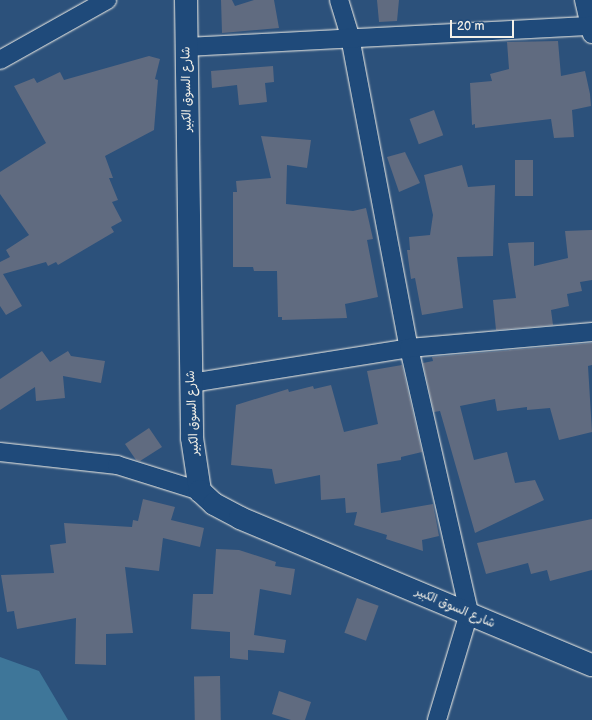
<!DOCTYPE html>
<meta charset="utf-8">
<style>
body{margin:0}
#map{position:relative;width:592px;height:720px;overflow:hidden;background:#2c517b;font-family:"Balsamiq Sans","Playpen Sans Arabic",sans-serif}
div>[style]{position:absolute}
.water>*{inset:0;background:#3e7699}
.building>*{inset:0;background:#606b80;transform-origin:0 0}
.roads{filter:drop-shadow(0 0 1px #f4f1e8) drop-shadow(0 0 1px #f4f1e8)}
.minor>*{height:18px;margin:-9px;padding:0 9px;transform-origin:9px;border-radius:9px;background:#1f4a7a}
.tertiary>*{height:22px;margin:-11px;padding:0 11px;transform-origin:11px;border-radius:11px;background:#1f4a7a}
span{translate:-50% -50%;white-space:nowrap;text-align:center;line-height:1.15;-webkit-text-stroke:3px #1f4a7a;paint-order:stroke}
.street-label{font-size:12px;color:#f4f1e8}
.scale{position:absolute;left:450px;top:20px;width:64px;height:18px;box-sizing:border-box;border:2px solid #f4f1e8;border-top:0;padding-left:5px;font-size:12px;line-height:14px;white-space:nowrap;color:#f4f1e8;-webkit-text-stroke:3px #1f4a7a;paint-order:stroke}
</style>
<div id="map">
<div class="water">
<i style="clip-path:polygon(0 657px,39px 671px,68px 720px,0 720px)"></i>
</div>
<div class="building">
<i style="clip-path:polygon(221px 0,232px 0,235px 6px,254px 0,274px 0,279px 28px,222px 33px)"></i>
<i style="clip-path:polygon(377px 0,399px 0,397px 21px,379px 22px)"></i>
<i style="clip-path:polygon(558px 41px,561px 76px,585px 71px,590px 94px,591px 106px,572px 110px,574px 137px,554px 138px,551px 119px,475px 128px,475px 124px,472px 125px,470px 83px,492px 81px,490px 74px,509px 69px,507px 42px)"></i>
<i style="clip-path:polygon(149px 56px,160px 59px,155px 79px,158px 80px,154px 130px,105px 156px,113px 178px,109px 178px,118px 200px,112px 202px,122px 221px,111px 227px,114px 232px,58px 265px,56px 262px,48px 266px,46px 262px,3px 274px,22px 306px,6px 315px,0 306px,0 262px,10px 257px,6px 250px,29px 235px,0 194px,0 172px,46px 143px,14px 86px,34px 78px,37px 83px,60px 72px,64px 80px)"></i>
<i style="clip-path:polygon(273px 66px,274px 82px,265px 83px,267px 102px,239px 105px,237px 85px,212px 88px,211px 71px)"></i>
<i style="left:434px;top:110px;width:27px;height:26px;rotate:70deg"></i>
<i style="clip-path:polygon(261px 136px,311px 140px,307px 168px,287px 165px,286px 204px,353px 211px,366px 208px,373px 239px,367px 240px,378px 297px,345px 304px,347px 318px,282px 320px,282px 317px,278px 317px,277px 271px,254px 271px,253px 267px,233px 267px,233px 192px,237px 192px,236px 181px,271px 178px)"></i>
<i style="clip-path:polygon(405px 152px,420px 183px,399px 192px,387px 157px)"></i>
<i style="left:515px;top:160px;width:18px;height:36px"></i>
<i style="clip-path:polygon(462px 165px,468px 187px,495px 185px,493px 256px,457px 257px,463px 308px,422px 315px,415px 278px,411px 279px,407px 250px,410px 250px,409px 237px,430px 235px,433px 215px,424px 175px)"></i>
<i style="clip-path:polygon(592px 230px,592px 280px,580px 282px,582px 291px,567px 294px,569px 306px,551px 310px,553px 325px,496px 330px,493px 300px,516px 298px,508px 243px,534px 242px,534px 266px,568px 258px,565px 231px)"></i>
<i style="clip-path:polygon(592px 343px,592px 365px,588px 366px,592px 432px,559px 440px,550px 408px,527px 410px,527px 407px,497px 411px,495px 399px,460px 406px,474px 460px,507px 452px,515px 483px,535px 480px,544px 500px,475px 533px,440px 411px,434px 412px,423px 363px,433px 361px,432px 357px)"></i>
<i style="clip-path:polygon(42px 351px,50px 362px,68px 351px,71px 356px,105px 361px,101px 383px,63px 376px,65px 398px,36px 401px,35px 387px,0 410px,0 379px)"></i>
<i style="clip-path:polygon(402px 365px,422px 452px,401px 457px,401px 460px,377px 464px,381px 513px,433px 504px,439px 536px,422px 540px,423px 551px,386px 539px,387px 535px,354px 525px,357px 512px,346px 513px,345px 498px,321px 500px,320px 475px,275px 484px,272px 469px,231px 465px,236px 405px,288px 389px,289px 392px,313px 386px,314px 389px,331px 385px,344px 432px,378px 424px,367px 371px)"></i>
<i style="clip-path:polygon(149px 428px,162px 447px,140px 461px,136px 460px,125px 444px)"></i>
<i style="clip-path:polygon(143px 499px,175px 507px,171px 520px,204px 528px,200px 547px,163px 538px,159px 571px,125px 567px,133px 633px,106px 634px,106px 665px,75px 664px,76px 618px,17px 629px,14px 611px,7px 612px,1px 575px,54px 573px,50px 545px,66px 543px,64px 523px,132px 527px,133px 520px,138px 521px)"></i>
<i style="clip-path:polygon(592px 519px,592px 570px,550px 581px,547px 570px,531px 574px,528px 563px,486px 574px,477px 543px)"></i>
<i style="clip-path:polygon(216px 549px,239px 550px,276px 562px,275px 566px,295px 569px,291px 595px,260px 589px,254px 635px,286px 640px,284px 653px,248px 650px,248px 660px,230px 658px,230px 632px,191px 629px,193px 594px,213px 594px)"></i>
<i style="left:357px;top:598px;width:23px;height:37px;rotate:20deg"></i>
<i style="left:220px;top:676px;width:44px;height:26px;rotate:89deg"></i>
<i style="clip-path:polygon(279px 691px,311px 702px,305px 720px,291px 720px,272px 714px)"></i>
</div>
<div class="roads">
<div class="minor">
<i style="left:339px;top:0;width:39px;rotate:73deg"></i>
<i style="left:350px;top:37px;width:317px;rotate:79.3deg"></i>
<i style="left:409px;top:348px;width:272px;rotate:77.2deg"></i>
<i style="left:469px;top:613px;width:112px;rotate:106.7deg"></i>
<i style="left:584px;top:0;width:35px;rotate:77deg"></i>
<i style="left:186px;top:47px;width:407px;rotate:-3deg"></i>
<i style="left:0;top:60px;width:123px;rotate:-29.3deg"></i>
<i style="left:191px;top:383px;width:221px;rotate:-9.1deg"></i>
<i style="left:409px;top:348px;width:184px;rotate:-5deg"></i>
<i style="left:0;top:452px;width:118px;rotate:6.3deg"></i>
<i style="left:117px;top:465px;width:87px;rotate:17.4deg"></i>
</div>
<div class="tertiary">
<i style="left:186px;top:0;width:438px;rotate:89.2deg"></i>
<i style="left:192px;top:438px;width:54px;rotate:81.4deg"></i>
<i style="left:200px;top:491px;width:19px;rotate:43deg"></i>
<i style="left:214px;top:504px;width:30px;rotate:28deg"></i>
<i style="left:240px;top:518px;width:381px;rotate:22.7deg"></i>
</div>
</div>
<div class="street-label">
<span style="left:187px;top:89px;rotate:-91deg">شارع السوق الكبير</span>
<span style="left:193px;top:413px;rotate:-93deg">شارع السوق الكبير</span>
<span style="left:455px;top:608px;rotate:23deg">شارع السوق الكبير</span>
</div>
<div class="scale">20 m</div>
</div>
